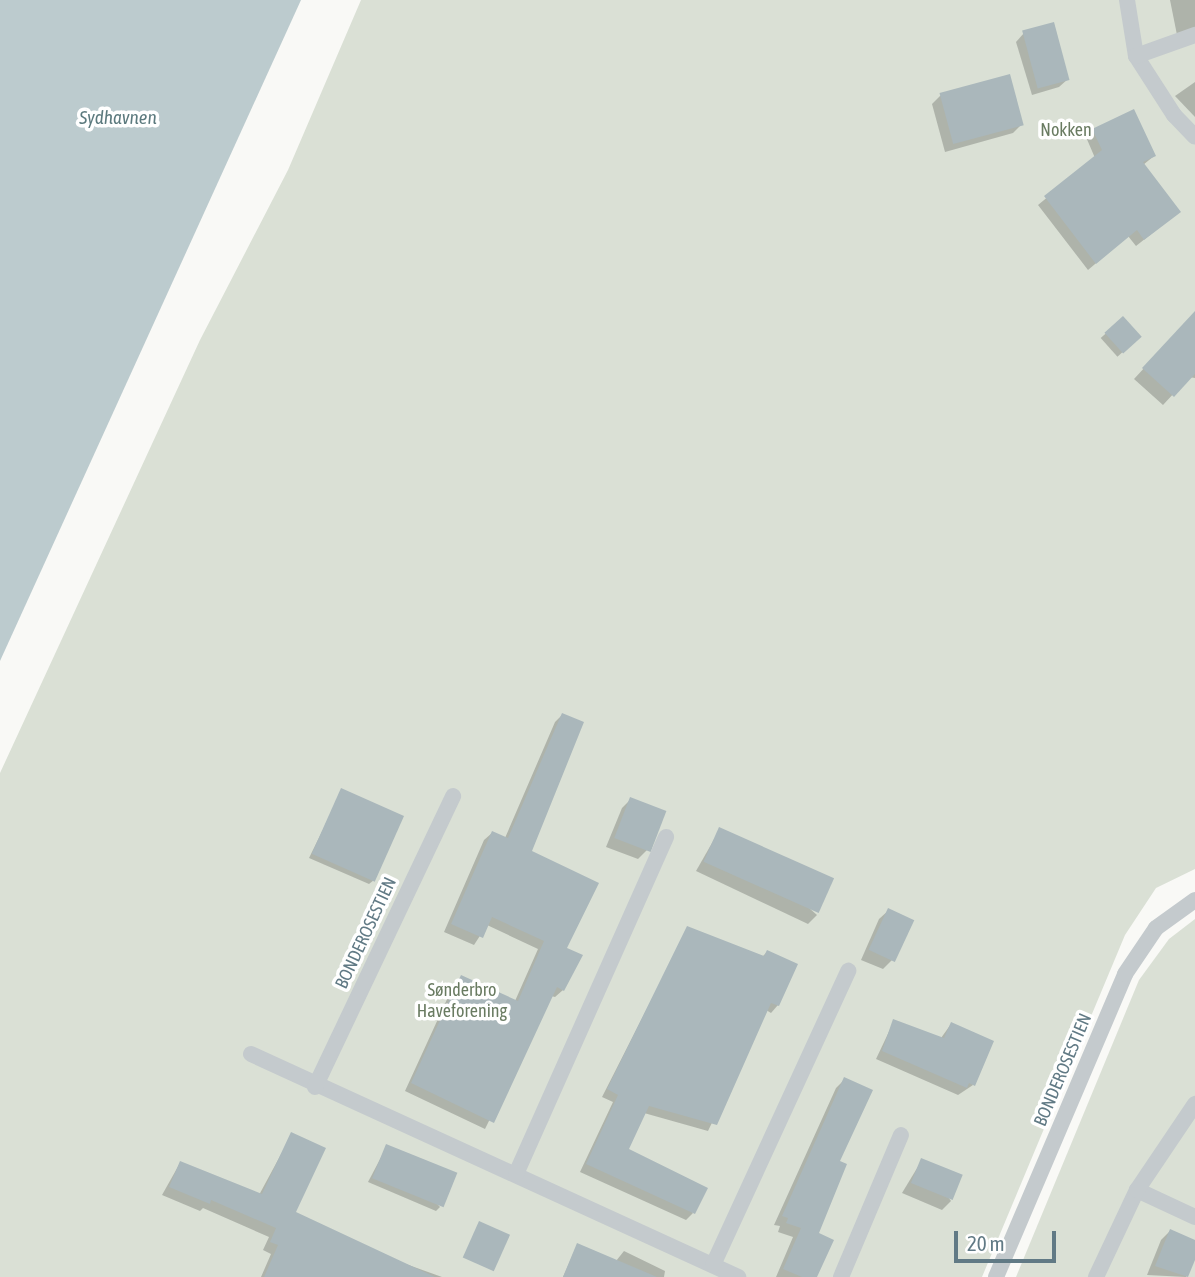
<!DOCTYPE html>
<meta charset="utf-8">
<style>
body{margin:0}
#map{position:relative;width:1195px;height:1277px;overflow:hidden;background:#f9f9f6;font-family:"Asap Condensed",sans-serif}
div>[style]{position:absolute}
.green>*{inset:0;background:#dae0d5}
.water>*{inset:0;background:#bccbce}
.shadow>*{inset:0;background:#0003;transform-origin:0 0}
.building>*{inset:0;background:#aab7bb;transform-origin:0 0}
.service>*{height:16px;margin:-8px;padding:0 8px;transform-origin:8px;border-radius:8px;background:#c4cacd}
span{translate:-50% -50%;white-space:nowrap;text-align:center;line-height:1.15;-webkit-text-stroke:7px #fff;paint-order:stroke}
.park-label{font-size:18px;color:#697b61}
.street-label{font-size:18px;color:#617a85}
.water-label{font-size:19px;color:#5c7a7e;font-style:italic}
.scale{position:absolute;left:954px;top:1231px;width:102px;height:32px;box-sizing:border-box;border:4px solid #617a85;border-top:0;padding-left:9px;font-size:21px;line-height:24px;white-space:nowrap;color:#617a85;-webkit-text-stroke:5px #fff;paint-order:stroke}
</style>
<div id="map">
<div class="green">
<i style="clip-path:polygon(361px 0,1195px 0,1195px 869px,1156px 888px,1125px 935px,982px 1277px,0 1277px,0 773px,200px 340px,288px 170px)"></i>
<i style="clip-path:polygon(1195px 919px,1195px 1277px,1016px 1277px,1139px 980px,1169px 939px)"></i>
</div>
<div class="water">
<i style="clip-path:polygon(0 0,301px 0,0 661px)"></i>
</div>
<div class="shadow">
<i style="clip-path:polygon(1170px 0,1195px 0,1195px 39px,1177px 35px)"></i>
<i style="clip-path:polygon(1024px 33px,1068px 79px,1059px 87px,1032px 95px,1016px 42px)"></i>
<i style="clip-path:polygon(1195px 82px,1195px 117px,1175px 96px)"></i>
<i style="clip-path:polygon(941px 95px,1022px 124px,1013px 133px,945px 152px,932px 104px)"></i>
<i style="clip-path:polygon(1093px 130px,1154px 156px,1143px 165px,1179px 212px,1136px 246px,1128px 236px,1088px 270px,1038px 205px,1095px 158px,1086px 137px)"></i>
<i style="clip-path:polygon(1195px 313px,1195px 378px,1189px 377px,1163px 405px,1134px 379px)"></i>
<i style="left:1123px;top:318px;width:25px;height:30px;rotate:48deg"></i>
<i style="clip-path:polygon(562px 715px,530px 852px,564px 949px,563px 990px,555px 997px,551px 996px,485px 1129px,405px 1091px,454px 984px,461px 977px,515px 1001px,538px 949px,487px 925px,474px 945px,444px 932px,484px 840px,492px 833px,505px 838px,555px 722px)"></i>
<i style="clip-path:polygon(342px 791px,374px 880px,369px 884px,309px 858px)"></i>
<i style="clip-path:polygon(631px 799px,647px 850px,638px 859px,606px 847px,622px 808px)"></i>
<i style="clip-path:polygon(720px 829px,817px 915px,808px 924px,696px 871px)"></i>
<i style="clip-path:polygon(889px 910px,892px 960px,883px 969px,861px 960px,879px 919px)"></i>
<i style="clip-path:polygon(688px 928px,762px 957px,767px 952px,778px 1005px,771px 1013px,766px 1010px,708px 1131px,644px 1113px,627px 1150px,693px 1213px,686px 1220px,580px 1172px,613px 1102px,602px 1097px)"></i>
<i style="clip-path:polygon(894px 1021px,941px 1038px,951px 1024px,973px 1085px,958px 1095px,876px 1059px)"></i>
<i style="clip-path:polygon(845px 1079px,838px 1162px,817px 1234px,815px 1277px,776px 1277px,793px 1237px,778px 1232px,780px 1226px,774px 1225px,836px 1088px)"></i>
<i style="clip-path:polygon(292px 1134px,293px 1213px,364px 1249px,442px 1277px,261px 1277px,271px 1254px,263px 1250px,269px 1237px,203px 1208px,200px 1211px,162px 1195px,180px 1163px,259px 1195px)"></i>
<i style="clip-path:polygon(387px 1146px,440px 1207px,436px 1211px,368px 1182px)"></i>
<i style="clip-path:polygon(922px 1160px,951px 1201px,942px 1210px,902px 1193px)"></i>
<i style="clip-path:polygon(1170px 1231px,1195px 1241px,1195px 1258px,1186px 1277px,1147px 1275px,1161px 1240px)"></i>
<i style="clip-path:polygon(577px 1245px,616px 1261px,624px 1251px,665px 1271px,664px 1277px,563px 1277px)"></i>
</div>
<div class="building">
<i style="left:1054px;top:22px;width:60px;height:33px;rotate:75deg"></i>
<i style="left:1010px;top:74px;width:53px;height:73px;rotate:75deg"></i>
<i style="clip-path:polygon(1134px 109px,1156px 156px,1143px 162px,1181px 212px,1144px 240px,1137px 230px,1096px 264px,1044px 196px,1102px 150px,1092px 129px)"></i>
<i style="clip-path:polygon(1195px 311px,1195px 374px,1174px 397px,1142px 368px)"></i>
<i style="left:1123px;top:316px;width:28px;height:25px;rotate:48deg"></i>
<i style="clip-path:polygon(562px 713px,584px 722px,532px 851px,599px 883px,567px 948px,583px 955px,564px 991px,557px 987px,494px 1123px,411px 1083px,461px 975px,518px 1001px,544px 941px,492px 917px,483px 938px,451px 924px,492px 831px,508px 838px)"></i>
<i style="left:341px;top:788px;width:69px;height:72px;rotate:24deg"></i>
<i style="left:630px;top:797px;width:39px;height:44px;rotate:21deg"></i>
<i style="left:719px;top:827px;width:126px;height:38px;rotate:24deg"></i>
<i style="left:888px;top:908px;width:29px;height:46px;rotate:25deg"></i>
<i style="clip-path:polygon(687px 926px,764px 956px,767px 950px,798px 964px,779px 1006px,771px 1003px,717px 1125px,649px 1106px,629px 1149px,708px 1188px,695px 1214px,586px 1164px,618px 1095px,607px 1089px)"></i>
<i style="clip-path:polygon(893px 1019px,944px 1038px,951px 1022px,994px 1041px,975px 1086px,969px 1083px,967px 1088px,882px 1051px)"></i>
<i style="clip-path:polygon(844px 1077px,873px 1090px,840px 1161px,847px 1164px,819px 1233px,834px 1240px,817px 1277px,802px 1277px,783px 1269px,801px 1228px,786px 1223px,788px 1218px,782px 1216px)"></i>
<i style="clip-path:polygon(291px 1132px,326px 1148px,296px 1212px,435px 1277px,264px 1277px,278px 1245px,270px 1242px,276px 1228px,211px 1200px,210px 1204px,169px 1187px,180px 1161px,262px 1194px)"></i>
<i style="left:386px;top:1144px;width:77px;height:37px;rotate:22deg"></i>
<i style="left:921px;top:1158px;width:45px;height:27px;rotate:22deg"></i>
<i style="left:479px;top:1221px;width:34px;height:40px;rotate:24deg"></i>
<i style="clip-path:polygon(1170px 1229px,1195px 1240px,1195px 1260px,1188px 1277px,1155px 1266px)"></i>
<i style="clip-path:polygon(577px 1243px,657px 1277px,563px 1277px)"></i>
</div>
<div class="service">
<i style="left:1127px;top:0;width:57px;rotate:80.9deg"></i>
<i style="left:1136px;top:56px;width:70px;rotate:57.2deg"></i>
<i style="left:1174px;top:115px;width:30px;rotate:46deg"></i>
<i style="left:1136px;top:56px;width:63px;rotate:-19.6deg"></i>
<i style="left:251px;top:1054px;width:536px;rotate:24.6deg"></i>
<i style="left:315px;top:1087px;width:322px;rotate:-64.6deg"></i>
<i style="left:516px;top:1174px;width:369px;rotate:-66deg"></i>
<i style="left:1137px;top:1190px;width:64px;rotate:25deg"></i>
<i style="left:713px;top:1265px;width:324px;rotate:-65.3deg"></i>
<i style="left:841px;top:1277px;width:154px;rotate:-67.1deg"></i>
<i style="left:996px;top:1277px;width:329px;rotate:-66.9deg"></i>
<i style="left:1125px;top:974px;width:55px;rotate:-56deg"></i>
<i style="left:1156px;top:928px;width:48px;rotate:-35.7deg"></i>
<i style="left:1096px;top:1277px;width:96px;rotate:-64.8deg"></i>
<i style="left:1137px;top:1190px;width:104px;rotate:-56deg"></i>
</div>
<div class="park-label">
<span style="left:1066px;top:130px">Nokken</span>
<span style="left:462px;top:1001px">Sønderbro<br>Haveforening</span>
</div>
<div class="street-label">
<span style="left:366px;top:933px;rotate:-65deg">BONDEROSESTIEN</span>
<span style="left:1063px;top:1070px;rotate:-67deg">BONDEROSESTIEN</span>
</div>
<div class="water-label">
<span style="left:118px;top:118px">Sydhavnen</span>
</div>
<div class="scale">20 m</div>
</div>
